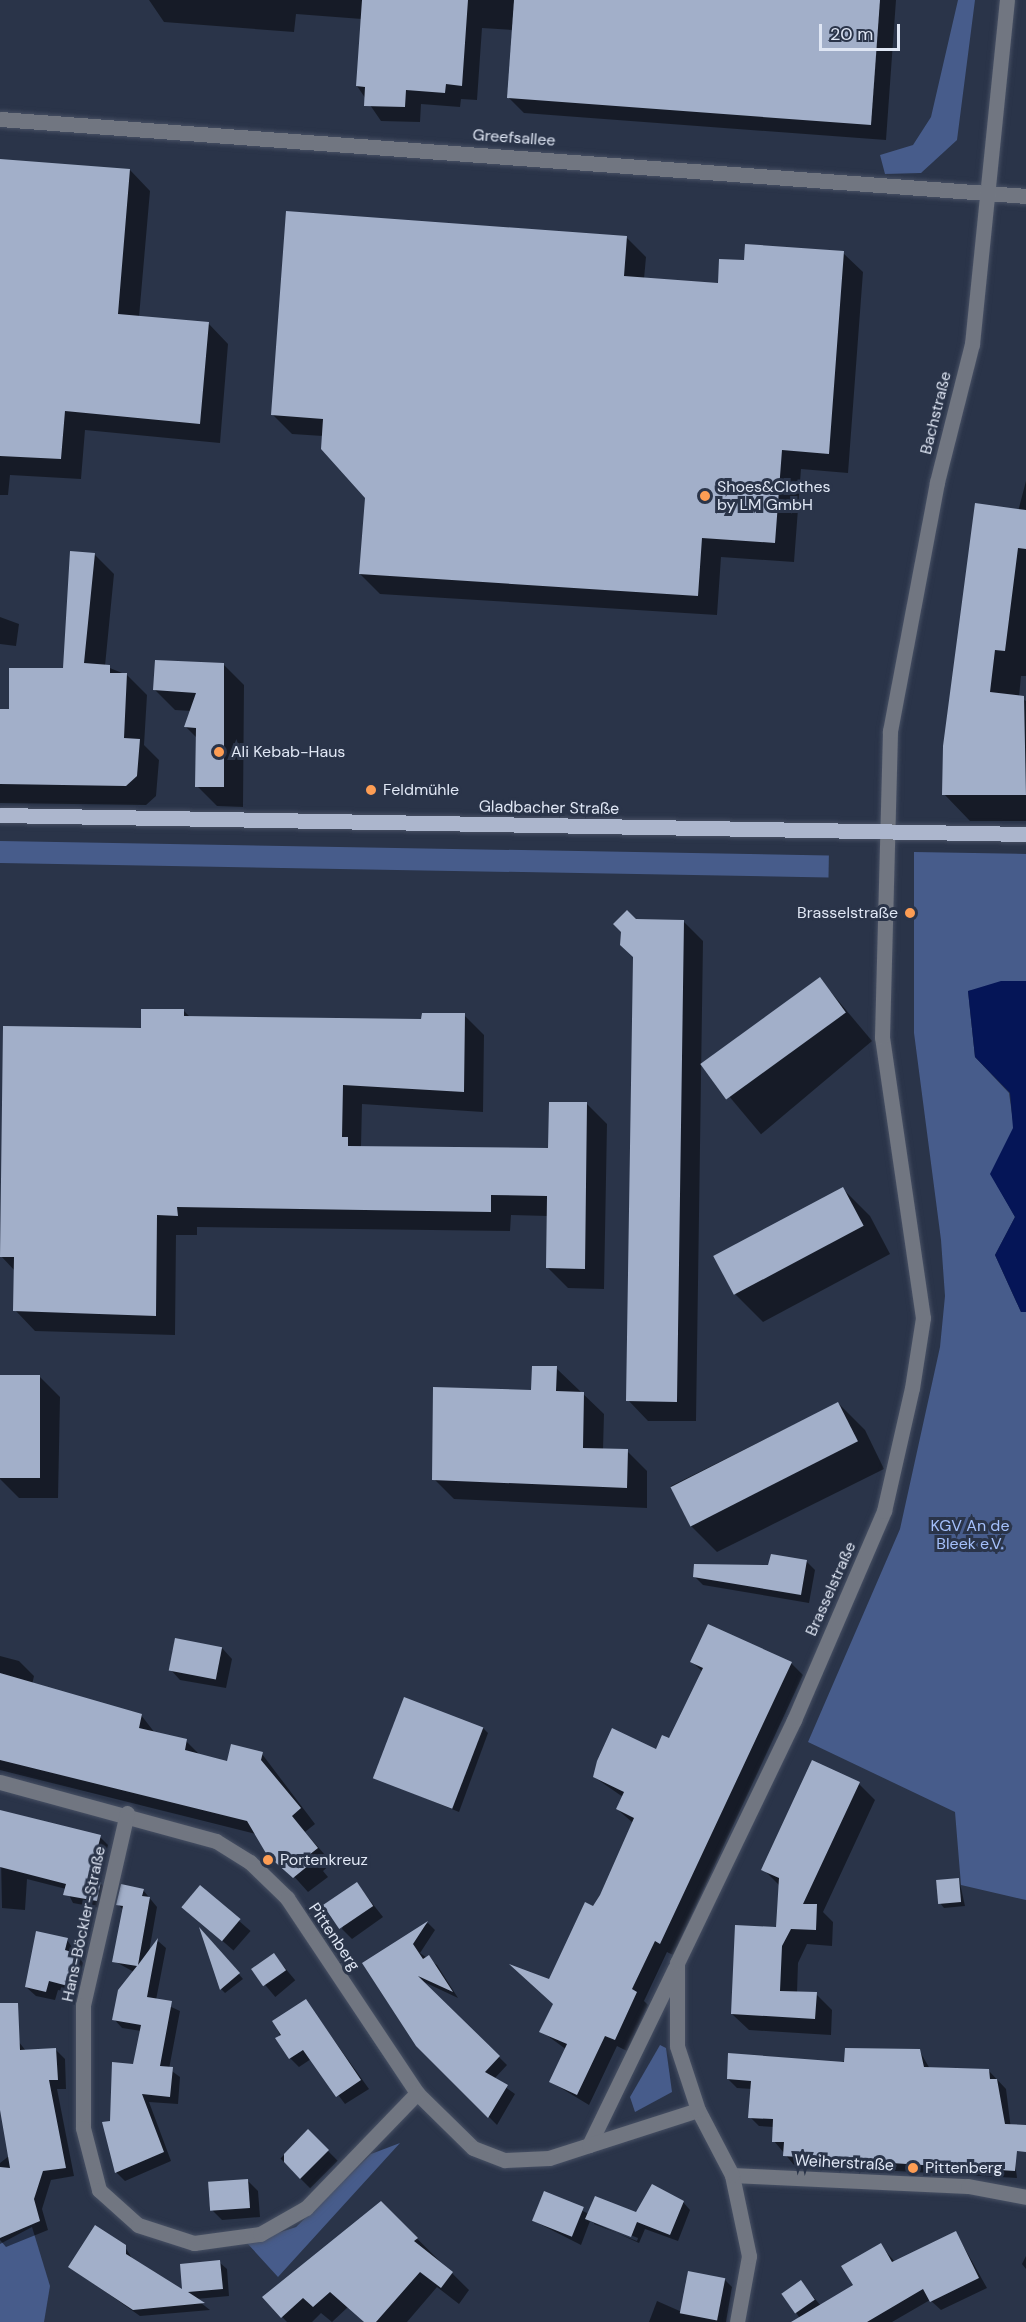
<!DOCTYPE html>
<meta charset="utf-8">
<style>
body{margin:0}
#map{position:relative;width:1026px;height:2322px;overflow:hidden;background:#2a3449;font-family:"DM Sans",sans-serif}
div>[style]{position:absolute}
.green>*{inset:0;background:#475c8b;transform-origin:0 0}
.water>*{inset:0;background:#051557}
.shadow>*{inset:0;background:#0007;transform-origin:0 0}
.building>*{inset:0;background:#a2afc9;transform-origin:0 0}
.roads{filter:drop-shadow(0 0 2px #475064) drop-shadow(0 0 2px #475064)}
.minor>*{height:15px;margin:-7.5px;padding:0 7.5px;transform-origin:7.5px;border-radius:7.5px;background:#717681}
.major>*{height:15px;margin:-7.5px;padding:0 7.5px;transform-origin:7.5px;border-radius:7.5px;background:#acb6cd}
.dots>*{width:16px;height:16px;translate:-50% -50%;box-sizing:border-box;border:3px solid #2a3449;border-radius:50%}
span{translate:-50% -50%;white-space:nowrap;text-align:center;line-height:1.15;-webkit-text-stroke:6px #2a3449;paint-order:stroke}
.street-label{font-size:16px;color:#dfe6f4}
.poi-label{font-size:16px;color:#dfe6f4}
.left{translate:0 -50%;text-align:left}
.right{translate:-100% -50%;text-align:right}
.park-label{font-size:16px;color:#a5c0fb}
.scale{position:absolute;left:819px;top:24px;width:81px;height:27px;box-sizing:border-box;border:3px solid #dfe6f4;border-top:0;padding-left:8px;font-size:18px;line-height:21px;white-space:nowrap;color:#dfe6f4;-webkit-text-stroke:4px #2a3449;paint-order:stroke}
</style>
<div id="map">
<div class="green">
<i style="clip-path:polygon(958px 0,975px 0,957px 140px,921px 173px,885px 174px,880px 155px,913px 145px,931px 117px)"></i>
<i style="left:0;top:841px;width:829px;height:22px;rotate:1deg"></i>
<i style="clip-path:polygon(914px 852px,1026px 854px,1026px 981px,968px 991px,975px 1057px,1009px 1093px,1014px 1128px,991px 1174px,1015px 1217px,995px 1255px,1021px 1312px,1026px 1312px,1026px 1900px,961px 1885px,955px 1812px,808px 1742px,900px 1529px,940px 1347px,945px 1296px,941px 1240px,914px 1033px)"></i>
<i style="clip-path:polygon(660px 2045px,666px 2048px,672px 2092px,635px 2112px,630px 2097px)"></i>
<i style="clip-path:polygon(400px 2143px,278px 2277px,247px 2243px,296px 2227px,371px 2154px)"></i>
<i style="clip-path:polygon(32px 2227px,50px 2286px,44px 2322px,0 2322px,0 2244px)"></i>
</div>
<div class="water">
<i style="clip-path:polygon(1001px 981px,1026px 981px,1026px 1312px,1021px 1312px,995px 1255px,1015px 1217px,990px 1174px,1013px 1128px,1010px 1093px,975px 1057px,968px 991px)"></i>
</div>
<div class="shadow">
<i style="clip-path:polygon(149px 0,896px 0,886px 140px,524px 113px,509px 98px,513px 30px,482px 28px,477px 100px,461px 99px,460px 107px,421px 104px,420px 122px,381px 121px,357px 86px,362px 19px,296px 14px,294px 32px,164px 22px)"></i>
<i style="clip-path:polygon(0 160px,130px 170px,150px 191px,139px 317px,208px 323px,228px 344px,220px 443px,85px 430px,81px 479px,10px 475px,8px 495px,0 495px)"></i>
<i style="clip-path:polygon(626px 237px,646px 257px,644px 279px,719px 284px,745px 262px,843px 253px,863px 272px,848px 473px,801px 469px,794px 562px,721px 557px,717px 615px,380px 594px,360px 574px,366px 497px,323px 436px,292px 434px,272px 414px)"></i>
<i style="clip-path:polygon(1026px 481px,1026px 676px,1021px 676px,1019px 697px,1026px 701px,1026px 821px,970px 821px,944px 794px)"></i>
<i style="clip-path:polygon(94px 554px,114px 574px,105px 666px,127px 675px,147px 695px,144px 745px,159px 760px,156px 796px,146px 805px,0 803px,0 711px,10px 710px,64px 670px)"></i>
<i style="clip-path:polygon(0 617px,19px 624px,16px 646px,0 644px)"></i>
<i style="clip-path:polygon(224px 665px,244px 685px,243px 807px,217px 806px,197px 786px,197px 738px,186px 727px,191px 711px,175px 710px,154px 689px)"></i>
<i style="clip-path:polygon(636px 921px,683px 921px,703px 941px,696px 1421px,648px 1421px,628px 1400px,634px 957px,622px 932px)"></i>
<i style="left:820px;top:979px;width:81px;height:145px;rotate:50deg"></i>
<i style="clip-path:polygon(184px 1011px,190px 1017px,423px 1021px,464px 1015px,484px 1035px,483px 1112px,362px 1104px,361px 1147px,549px 1150px,587px 1104px,607px 1124px,604px 1289px,568px 1288px,547px 1267px,548px 1216px,511px 1215px,510px 1231px,197px 1227px,197px 1235px,176px 1235px,175px 1335px,35px 1331px,15px 1310px,15px 1271px,1px 1256px,142px 1029px)"></i>
<i style="clip-path:polygon(843px 1189px,870px 1216px,890px 1254px,763px 1322px,736px 1295px,716px 1257px)"></i>
<i style="clip-path:polygon(556px 1368px,604px 1414px,603px 1450px,627px 1451px,647px 1471px,647px 1508px,454px 1499px,434px 1479px)"></i>
<i style="clip-path:polygon(0 1376px,40px 1377px,60px 1397px,58px 1498px,19px 1498px,0 1479px)"></i>
<i style="clip-path:polygon(838px 1403px,865px 1430px,884px 1469px,717px 1552px,690px 1525px,671px 1486px)"></i>
<i style="clip-path:polygon(806px 1561px,815px 1570px,809px 1603px,703px 1585px,694px 1576px)"></i>
<i style="clip-path:polygon(222px 1648px,232px 1659px,226px 1688px,180px 1680px,170px 1669px)"></i>
<i style="clip-path:polygon(0 1656px,19px 1661px,34px 1676px,32px 1685px,141px 1715px,155px 1733px,186px 1741px,201px 1756px,228px 1762px,262px 1754px,315px 1824px,305px 1832px,332px 1863px,323px 1871px,328px 1877px,308px 1892px,256px 1834px,0 1770px)"></i>
<i style="clip-path:polygon(692px 1662px,791px 1663px,803px 1675px,673px 1955px,667px 1952px,644px 2001px,648px 2005px,627px 2051px,617px 2046px,589px 2105px,551px 2082px,567px 2050px,541px 2031px,555px 2005px,550px 1980px,601px 1896px,633px 1823px,617px 1809px,623px 1797px,594px 1777px,657px 1751px,670px 1740px,703px 1672px)"></i>
<i style="clip-path:polygon(483px 1728px,488px 1733px,459px 1812px,376px 1778px)"></i>
<i style="clip-path:polygon(859px 1784px,875px 1800px,823px 1912px,833px 1922px,832px 1946px,807px 1944px,798px 1963px,797px 1993px,816px 1994px,832px 2010px,831px 2035px,749px 2030px,732px 2014px,777px 1928px,780px 1886px,763px 1869px)"></i>
<i style="clip-path:polygon(0 1811px,100px 1837px,108px 1845px,99px 1882px,109px 1891px,105px 1909px,73px 1903px,66px 1889px,27px 1879px,25px 1910px,2px 1908px)"></i>
<i style="clip-path:polygon(959px 1879px,965px 1906px,944px 1908px,940px 1903px)"></i>
<i style="clip-path:polygon(357px 1884px,383px 1917px,352px 1939px,342px 1929px)"></i>
<i style="left:200px;top:1887px;width:67px;height:26px;rotate:41deg"></i>
<i style="clip-path:polygon(143px 1890px,157px 1907px,149px 1952px,158px 1941px,166px 1948px,156px 2000px,180px 2011px,169px 2069px,180px 2077px,178px 2104px,149px 2102px,171px 2161px,125px 2181px,116px 2172px,112px 2123px,135px 2066px,141px 2031px,122px 2028px,114px 2019px,134px 1972px,114px 1961px,124px 1911px,118px 1904px)"></i>
<i style="clip-path:polygon(428px 1923px,435px 1930px,420px 1953px,437px 1965px,458px 1998px,422px 1981px,507px 2065px,494px 2079px,515px 2094px,497px 2125px,417px 2045px,365px 1964px)"></i>
<i style="clip-path:polygon(203px 1932px,243px 1979px,225px 1993px,221px 1989px)"></i>
<i style="clip-path:polygon(67px 1940px,83px 1963px,77px 1994px,58px 1990px,55px 2000px,36px 1996px,26px 1987px)"></i>
<i style="left:274px;top:1955px;width:33px;height:26px;rotate:50deg"></i>
<i style="clip-path:polygon(306px 2001px,369px 2089px,345px 2104px,311px 2059px,299px 2067px,290px 2058px,274px 2022px)"></i>
<i style="clip-path:polygon(15px 2037px,26px 2051px,56px 2050px,65px 2059px,66px 2089px,57px 2089px,74px 2176px,51px 2180px,42px 2209px,48px 2230px,6px 2247px,0 2240px,0 2163px,9px 2156px,0 2100px,0 2044px)"></i>
<i style="clip-path:polygon(919px 2050px,930px 2069px,989px 2071px,1006px 2089px,1017px 2178px,794px 2165px,774px 2141px,774px 2127px,759px 2126px,750px 2117px,752px 2089px,737px 2088px,728px 2079px)"></i>
<i style="left:308px;top:2131px;width:42px;height:39px;rotate:45deg"></i>
<i style="clip-path:polygon(248px 2181px,258px 2191px,260px 2217px,222px 2220px,212px 2210px)"></i>
<i style="clip-path:polygon(evenodd,545px 2193px,589px 2214px,636px 2214px,683px 2202px,690px 2210px,678px 2241px,645px 2229px,639px 2243px,590px 2221px,581px 2245px,534px 2221px,545px 2193px,594px 2221px,638px 2238px,637px 2241px,594px 2224px,594px 2221px)"></i>
<i style="clip-path:polygon(381px 2203px,469px 2290px,459px 2304px,437px 2287px,407px 2322px,364px 2322px,348px 2307px,332px 2322px,321px 2313px,312px 2322px,287px 2322px,264px 2298px)"></i>
<i style="clip-path:polygon(956px 2233px,987px 2288px,941px 2310px,930px 2300px,892px 2322px,802px 2322px,784px 2293px,801px 2282px,821px 2306px,855px 2286px,880px 2245px,895px 2262px)"></i>
<i style="clip-path:polygon(125px 2247px,133px 2260px,184px 2292px,219px 2262px,227px 2269px,229px 2296px,196px 2299px,210px 2310px,140px 2316px,70px 2267px)"></i>
<i style="clip-path:polygon(1026px 2256px,1026px 2269px,1022px 2264px)"></i>
<i style="clip-path:polygon(724px 2279px,732px 2287px,726px 2322px,649px 2322px,657px 2301px,682px 2312px)"></i>
</div>
<div class="building">
<i style="clip-path:polygon(362px 0,468px 0,462px 86px,446px 84px,445px 93px,406px 90px,405px 107px,364px 106px,365px 87px,356px 86px)"></i>
<i style="clip-path:polygon(514px 0,880px 0,871px 125px,507px 98px)"></i>
<i style="clip-path:polygon(0 159px,130px 169px,118px 314px,209px 322px,200px 424px,65px 411px,61px 459px,0 456px)"></i>
<i style="clip-path:polygon(286px 211px,627px 236px,624px 276px,718px 283px,719px 259px,744px 260px,745px 244px,844px 251px,829px 454px,782px 450px,775px 543px,702px 538px,698px 596px,359px 574px,365px 498px,321px 449px,323px 419px,271px 415px)"></i>
<i style="clip-path:polygon(975px 503px,1026px 510px,1026px 549px,1018px 548px,1005px 651px,995px 650px,990px 692px,1024px 696px,1026px 795px,942px 795px,943px 746px)"></i>
<i style="clip-path:polygon(70px 551px,95px 553px,84px 663px,110px 665px,110px 673px,127px 673px,124px 738px,140px 739px,137px 776px,126px 786px,0 784px,0 709px,9px 709px,9px 668px,63px 668px)"></i>
<i style="clip-path:polygon(155px 660px,224px 663px,224px 787px,195px 787px,196px 728px,184px 727px,196px 693px,153px 690px)"></i>
<i style="clip-path:polygon(627px 910px,636px 919px,684px 920px,677px 1402px,626px 1401px,633px 957px,620px 945px,621px 932px,613px 924px)"></i>
<i style="left:820px;top:977px;width:44px;height:148px;rotate:54deg"></i>
<i style="clip-path:polygon(141px 1009px,184px 1009px,184px 1016px,421px 1019px,422px 1013px,465px 1013px,464px 1092px,343px 1085px,342px 1137px,348px 1137px,348px 1146px,548px 1148px,549px 1102px,587px 1102px,585px 1269px,546px 1268px,547px 1196px,491px 1195px,491px 1212px,177px 1207px,178px 1216px,157px 1215px,156px 1316px,13px 1311px,14px 1257px,0 1257px,3px 1026px,141px 1028px)"></i>
<i style="left:843px;top:1187px;width:44px;height:147px;rotate:62deg"></i>
<i style="clip-path:polygon(532px 1366px,557px 1366px,556px 1391px,584px 1392px,583px 1448px,628px 1449px,627px 1488px,432px 1480px,433px 1387px,531px 1390px)"></i>
<i style="left:0;top:1375px;width:40px;height:103px"></i>
<i style="left:838px;top:1402px;width:44px;height:188px;rotate:63deg"></i>
<i style="clip-path:polygon(771px 1554px,807px 1560px,801px 1595px,693px 1577px,694px 1564px,768px 1565px)"></i>
<i style="clip-path:polygon(708px 1624px,792px 1662px,660px 1944px,655px 1941px,632px 1989px,637px 1992px,615px 2040px,605px 2036px,577px 2095px,549px 2082px,567px 2044px,539px 2032px,553px 2004px,509px 1964px,549px 1979px,585px 1902px,593px 1906px,600px 1895px,634px 1818px,616px 1809px,624px 1792px,593px 1777px,597px 1761px,612px 1728px,656px 1749px,662px 1735px,669px 1738px,703px 1668px,690px 1662px)"></i>
<i style="left:175px;top:1638px;width:48px;height:33px;rotate:11deg"></i>
<i style="clip-path:polygon(0 1673px,142px 1714px,139px 1728px,187px 1739px,185px 1750px,227px 1761px,231px 1744px,263px 1752px,261px 1760px,301px 1808px,292px 1816px,318px 1848px,309px 1855px,314px 1861px,293px 1878px,267px 1855px,247px 1821px,0 1760px)"></i>
<i style="left:404px;top:1697px;width:85px;height:87px;rotate:21deg"></i>
<i style="clip-path:polygon(812px 1760px,860px 1782px,803px 1904px,817px 1904px,816px 1930px,791px 1929px,782px 1946px,780px 1991px,817px 1992px,815px 2019px,731px 2014px,735px 1925px,776px 1927px,779px 1878px,761px 1870px)"></i>
<i style="clip-path:polygon(0 1810px,101px 1835px,90px 1878px,101px 1881px,97px 1901px,63px 1895px,66px 1884px,0 1867px)"></i>
<i style="left:959px;top:1878px;width:24px;height:23px;rotate:85deg"></i>
<i style="left:357px;top:1882px;width:29px;height:41px;rotate:56deg"></i>
<i style="clip-path:polygon(121px 1884px,144px 1889px,142px 1896px,150px 1897px,138px 1965px,158px 1938px,147px 1997px,172px 2001px,160px 2066px,173px 2067px,170px 2097px,142px 2094px,164px 2152px,115px 2173px,102px 2122px,110px 2121px,112px 2062px,133px 2064px,141px 2025px,112px 2020px,118px 1990px,137px 1966px,112px 1962px,123px 1906px,116px 1905px)"></i>
<i style="left:200px;top:1885px;width:53px;height:29px;rotate:40deg"></i>
<i style="clip-path:polygon(428px 1921px,413px 1944px,423px 1959px,429px 1955px,453px 1992px,418px 1976px,500px 2056px,485px 2072px,508px 2085px,488px 2118px,416px 2046px,362px 1963px)"></i>
<i style="clip-path:polygon(199px 1927px,240px 1973px,220px 1990px)"></i>
<i style="clip-path:polygon(36px 1931px,68px 1938px,65px 1950px,75px 1953px,68px 1986px,49px 1981px,46px 1992px,25px 1987px)"></i>
<i style="left:274px;top:1953px;width:21px;height:28px;rotate:55deg"></i>
<i style="clip-path:polygon(306px 1999px,361px 2080px,336px 2097px,303px 2050px,289px 2059px,275px 2038px,281px 2035px,272px 2021px)"></i>
<i style="clip-path:polygon(0 2003px,18px 2003px,20px 2050px,56px 2048px,58px 2080px,49px 2080px,66px 2168px,43px 2171px,34px 2199px,40px 2221px,0 2238px,0 2167px,10px 2168px,0 2110px)"></i>
<i style="clip-path:polygon(845px 2048px,920px 2049px,924px 2067px,989px 2069px,990px 2079px,997px 2079px,1005px 2124px,1026px 2125px,1026px 2152px,1017px 2151px,1015px 2171px,783px 2156px,784px 2142px,772px 2142px,773px 2119px,748px 2118px,751px 2081px,727px 2079px,728px 2053px,844px 2062px)"></i>
<i style="clip-path:polygon(308px 2129px,329px 2150px,300px 2179px,284px 2162px,284px 2154px)"></i>
<i style="left:248px;top:2179px;width:29px;height:40px;rotate:86deg"></i>
<i style="clip-path:polygon(652px 2184px,684px 2201px,670px 2235px,637px 2222px,631px 2237px,585px 2219px,595px 2196px,636px 2212px)"></i>
<i style="left:544px;top:2191px;width:43px;height:32px;rotate:22deg"></i>
<i style="clip-path:polygon(381px 2201px,418px 2238px,414px 2241px,453px 2272px,441px 2288px,420px 2272px,376px 2322px,364px 2322px,330px 2292px,313px 2307px,303px 2298px,281px 2318px,262px 2297px)"></i>
<i style="clip-path:polygon(95px 2225px,126px 2245px,126px 2254px,182px 2289px,180px 2264px,220px 2260px,223px 2289px,188px 2292px,205px 2303px,133px 2310px,68px 2267px)"></i>
<i style="clip-path:polygon(956px 2231px,979px 2278px,930px 2302px,923px 2289px,867px 2322px,791px 2322px,853px 2285px,841px 2266px,881px 2243px,892px 2262px)"></i>
<i style="left:688px;top:2271px;width:38px;height:43px;rotate:11deg"></i>
<i style="left:801px;top:2280px;width:24px;height:24px;rotate:55deg"></i>
</div>
<div class="roads">
<div class="minor">
<i style="left:0;top:119px;width:1029px;rotate:4.29deg"></i>
<i style="left:0;top:1782px;width:224px;rotate:15.3deg"></i>
<i style="left:216px;top:1841px;width:40px;rotate:32deg"></i>
<i style="left:250px;top:1862px;width:52px;rotate:44.2deg"></i>
<i style="left:287px;top:1898px;width:234px;rotate:56.3deg"></i>
<i style="left:417px;top:2093px;width:78px;rotate:44.5deg"></i>
<i style="left:473px;top:2148px;width:34px;rotate:21deg"></i>
<i style="left:505px;top:2160px;width:44px;rotate:-2.6deg"></i>
<i style="left:549px;top:2158px;width:42px;rotate:-18deg"></i>
<i style="left:127px;top:1813px;width:197px;rotate:102.9deg"></i>
<i style="left:83px;top:2005px;width:123px;rotate:90deg"></i>
<i style="left:83px;top:2128px;width:64px;rotate:75.5deg"></i>
<i style="left:99px;top:2190px;width:52px;rotate:41.9deg"></i>
<i style="left:138px;top:2225px;width:59px;rotate:17.8deg"></i>
<i style="left:194px;top:2243px;width:67px;rotate:-7.8deg"></i>
<i style="left:260px;top:2234px;width:53px;rotate:-29.5deg"></i>
<i style="left:306px;top:2208px;width:160px;rotate:-46deg"></i>
<i style="left:675px;top:1968px;width:197px;rotate:115.9deg"></i>
<i style="left:589px;top:2145px;width:114px;rotate:-17.8deg"></i>
<i style="left:732px;top:2175px;width:236px;rotate:2.7deg"></i>
<i style="left:968px;top:2186px;width:59px;rotate:10.7deg"></i>
<i style="left:737px;top:2322px;width:67px;rotate:-79.7deg"></i>
<i style="left:749px;top:2256px;width:83px;rotate:-101.9deg"></i>
<i style="left:732px;top:2175px;width:73px;rotate:-117.6deg"></i>
<i style="left:698px;top:2110px;width:67px;rotate:-108.2deg"></i>
<i style="left:677px;top:2046px;width:83px;rotate:-90deg"></i>
<i style="left:677px;top:1963px;width:270px;rotate:-64.3deg"></i>
<i style="left:794px;top:1720px;width:228px;rotate:-66.7deg"></i>
<i style="left:884px;top:1511px;width:126px;rotate:-77.2deg"></i>
<i style="left:912px;top:1388px;width:71px;rotate:-81.1deg"></i>
<i style="left:923px;top:1318px;width:284px;rotate:-98.3deg"></i>
<i style="left:882px;top:1037px;width:306px;rotate:-88.5deg"></i>
<i style="left:890px;top:731px;width:253px;rotate:-79.3deg"></i>
<i style="left:937px;top:482px;width:142px;rotate:-75.8deg"></i>
<i style="left:972px;top:344px;width:346px;rotate:-84.2deg"></i>
</div>
<div class="major">
<i style="left:0;top:815px;width:1026px;rotate:1.06deg"></i>
</div>
</div>
<div class="dots">
<i style="left:705px;top:496px;background:#fd9d54"></i>
<i style="left:219px;top:752px;background:#fd9d54"></i>
<i style="left:371px;top:790px;background:#fd9d54"></i>
<i style="left:910px;top:913px;background:#fd9d54"></i>
<i style="left:268px;top:1860px;background:#fd9d54"></i>
<i style="left:913px;top:2168px;background:#fd9d54"></i>
</div>
<div class="street-label">
<span style="left:514px;top:138px;rotate:4deg">Greefsallee</span>
<span style="left:936px;top:413px;rotate:-76deg">Bachstraße</span>
<span style="left:549px;top:808px;rotate:1deg">Gladbacher Straße</span>
<span style="left:831px;top:1589px;rotate:-66deg">Brasselstraße</span>
<span style="left:84px;top:1924px;rotate:-78deg">Hans-Böckler-Straße</span>
<span style="left:334px;top:1937px;rotate:56deg">Pittenberg</span>
<span style="left:844px;top:2163px;rotate:3deg">Weiherstraße</span>
</div>
<div class="poi-label">
<span class="left" style="left:717px;top:496px">Shoes&amp;Clothes<br>by LM GmbH</span>
<span class="left" style="left:231px;top:752px">Ali Kebab-Haus</span>
<span class="left" style="left:383px;top:790px">Feldmühle</span>
<span class="right" style="left:898px;top:913px">Brasselstraße</span>
<span class="left" style="left:280px;top:1860px">Portenkreuz</span>
<span class="left" style="left:925px;top:2168px">Pittenberg</span>
</div>
<div class="park-label">
<span style="left:970px;top:1535px">KGV An de<br>Bleek e.V.</span>
</div>
<div class="scale">20 m</div>
</div>
